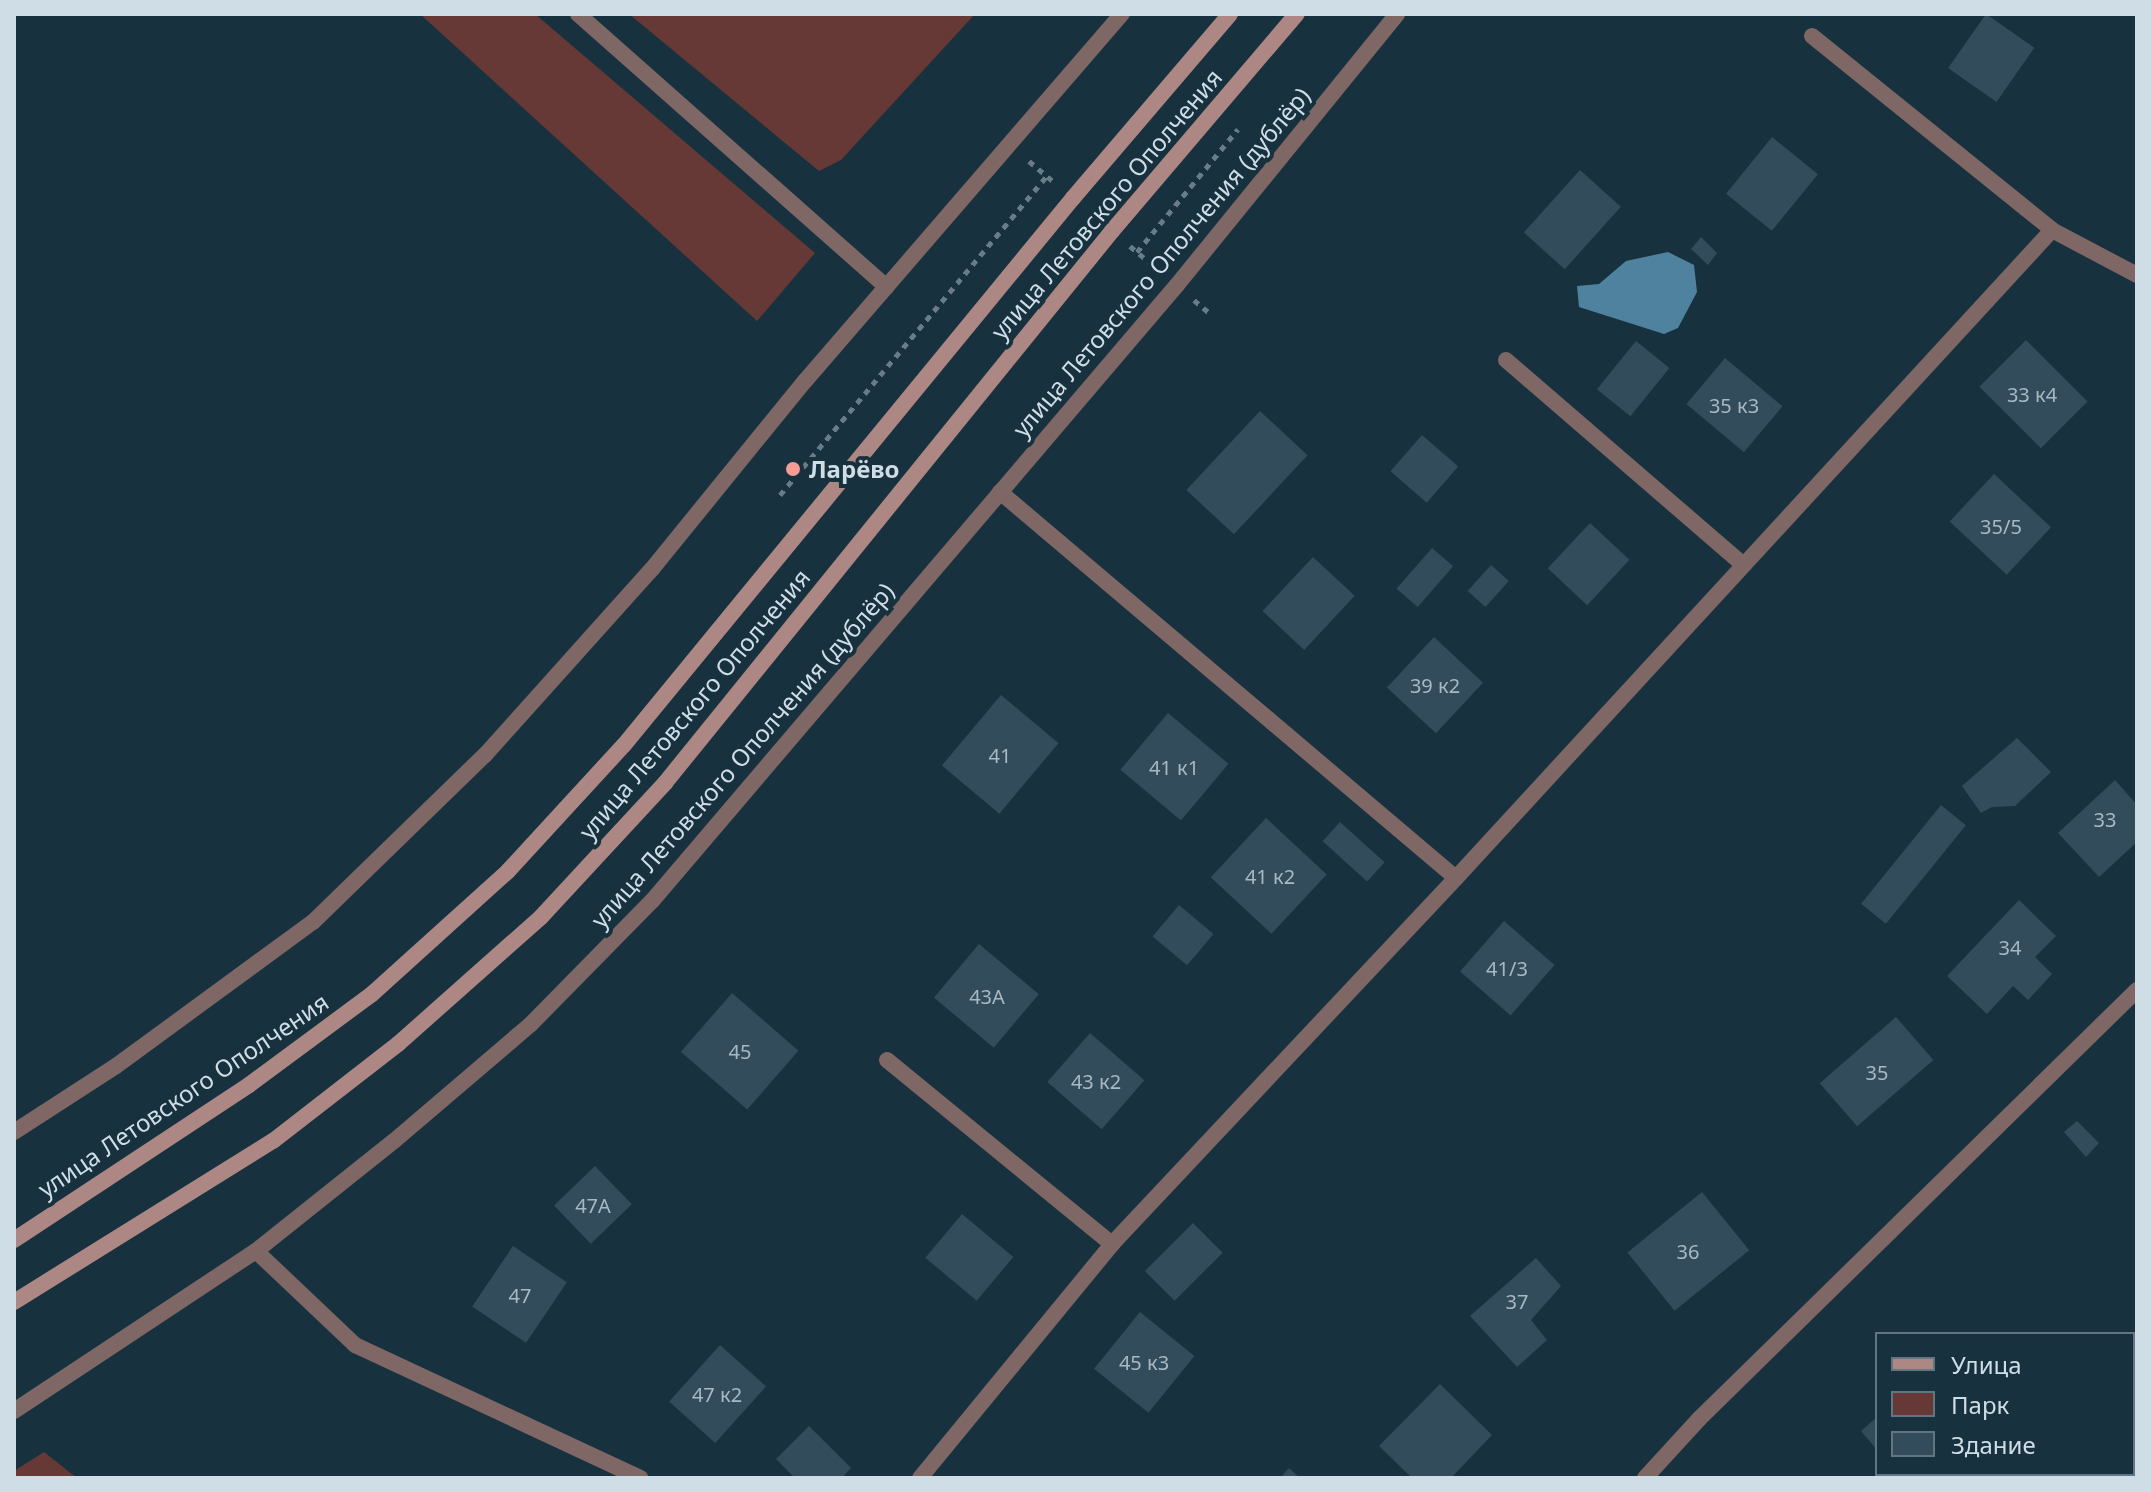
<!DOCTYPE html>
<meta charset="utf-8">
<style>
body{margin:0}
#map{position:relative;width:2151px;height:1492px;overflow:hidden;background:#18313e;font-family:"Noto Sans",sans-serif}
div>[style]{position:absolute}
.green>*{inset:0;background:#663936}
.water>*{inset:0;background:#4f829e}
.building>*{inset:0;background:#334c5b;transform-origin:0 0}
.path>*{height:5px;margin-top:-2.5px;transform-origin:0;background:repeating-linear-gradient(90deg,#697d89 0 6px,transparent 0 12px)}
.service>*{height:16px;margin:-8px;padding:0 8px;transform-origin:8px;border-radius:8px;background:#7f6765}
.minor>*{height:16px;margin:-8px;padding:0 8px;transform-origin:8px;border-radius:8px;background:#7f6765}
.tertiary>*{height:16px;margin:-8px;padding:0 8px;transform-origin:8px;border-radius:8px;background:#7f6765}
.secondary>*{height:16px;margin:-8px;padding:0 8px;transform-origin:8px;border-radius:8px;background:#ad8783}
.dots>*{width:22px;height:22px;translate:-50% -50%;box-sizing:border-box;border:4px solid #18313e;border-radius:50%}
span{translate:-50% -50%;white-space:nowrap;text-align:center;line-height:1.15;-webkit-text-stroke:8px #18313e;paint-order:stroke}
.number-label{font-size:20px;color:#a7b9c3}
.number-label span{-webkit-text-stroke-width:0}
.street-label{font-size:24px;color:#cedde6}
.poi-label{font-size:24px;color:#cedde6;font-weight:700}
.left{translate:0 -50%;text-align:left}
.frame{position:absolute;inset:0;border:16px solid #cedde6;pointer-events:none}
.legend{position:absolute;left:1875px;top:1332px;width:260px;height:144px;box-sizing:border-box;background:#18313e;border:2px solid #617681;margin:0;padding:10px 14px;list-style:none;font-size:24px;color:#cedde6}
.legend li{display:flex;align-items:center;gap:16px;height:40px}
.legend b{width:40px;border:2px solid #617681}
</style>
<div id="map">
<div class="green">
<i style="clip-path:polygon(420px 14px,535px 14px,815px 253px,757px 321px)"></i>
<i style="clip-path:polygon(629px 14px,975px 14px,841px 160px,819px 171px)"></i>
<i style="clip-path:polygon(44px 1452px,77px 1478px,14px 1478px,14px 1471px)"></i>
</div>
<div class="water">
<i style="clip-path:polygon(1668px 252px,1694px 265px,1697px 292px,1678px 328px,1664px 334px,1579px 307px,1577px 286px,1599px 284px,1626px 261px)"></i>
<i style="clip-path:polygon(2137px 1361px,2137px 1478px,1982px 1478px,1984px 1474px,2133px 1474px,2133px 1363px)"></i>
</div>
<div class="building">
<i style="left:1986px;top:14px;width:59px;height:66px;rotate:35deg"></i>
<i style="left:1772px;top:137px;width:59px;height:73px;rotate:39deg"></i>
<i style="left:1580px;top:170px;width:55px;height:84px;rotate:42deg"></i>
<i style="clip-path:polygon(1701px 237px,1717px 253px,1708px 265px,1691px 249px)"></i>
<i style="left:2026px;top:340px;width:87px;height:66px;rotate:45deg"></i>
<i style="left:1636px;top:341px;width:43px;height:62px;rotate:39deg"></i>
<i style="left:1725px;top:358px;width:75px;height:60px;rotate:40deg"></i>
<i style="left:1260px;top:411px;width:65px;height:108px;rotate:43deg"></i>
<i style="left:1422px;top:435px;width:48px;height:48px;rotate:41deg"></i>
<i style="left:1994px;top:474px;width:78px;height:65px;rotate:43deg"></i>
<i style="left:1590px;top:523px;width:54px;height:62px;rotate:43deg"></i>
<i style="left:1432px;top:548px;width:28px;height:54px;rotate:41deg"></i>
<i style="left:1313px;top:557px;width:57px;height:74px;rotate:43deg"></i>
<i style="left:1491px;top:565px;width:24px;height:35px;rotate:42deg"></i>
<i style="left:1434px;top:637px;width:67px;height:69px;rotate:43deg"></i>
<i style="left:1001px;top:695px;width:75px;height:92px;rotate:40deg"></i>
<i style="left:1168px;top:713px;width:79px;height:74px;rotate:40deg"></i>
<i style="clip-path:polygon(2017px 738px,2051px 772px,2015px 806px,1992px 807px,1981px 813px,1962px 786px)"></i>
<i style="clip-path:polygon(2115px 780px,2137px 805px,2137px 842px,2099px 877px,2058px 833px)"></i>
<i style="left:1941px;top:805px;width:32px;height:127px;rotate:39deg"></i>
<i style="left:1266px;top:818px;width:83px;height:81px;rotate:43deg"></i>
<i style="left:1340px;top:822px;width:60px;height:26px;rotate:42deg"></i>
<i style="clip-path:polygon(2019px 900px,2056px 936px,2035px 957px,2052px 974px,2028px 1000px,2013px 986px,1987px 1014px,1947px 976px)"></i>
<i style="left:1179px;top:905px;width:45px;height:41px;rotate:40deg"></i>
<i style="left:1504px;top:921px;width:67px;height:67px;rotate:41deg"></i>
<i style="left:979px;top:944px;width:78px;height:70px;rotate:40deg"></i>
<i style="left:732px;top:993px;width:88px;height:78px;rotate:41deg"></i>
<i style="left:1896px;top:1017px;width:57px;height:101px;rotate:49deg"></i>
<i style="left:1090px;top:1033px;width:72px;height:65px;rotate:41deg"></i>
<i style="clip-path:polygon(2077px 1121px,2099px 1143px,2086px 1157px,2064px 1132px)"></i>
<i style="left:595px;top:1166px;width:53px;height:57px;rotate:46deg"></i>
<i style="left:1702px;top:1192px;width:75px;height:96px;rotate:51deg"></i>
<i style="left:962px;top:1214px;width:67px;height:57px;rotate:40deg"></i>
<i style="left:1193px;top:1223px;width:42px;height:68px;rotate:45deg"></i>
<i style="left:513px;top:1246px;width:65px;height:73px;rotate:34deg"></i>
<i style="clip-path:polygon(1536px 1258px,1561px 1286px,1531px 1320px,1547px 1340px,1517px 1367px,1470px 1316px)"></i>
<i style="left:1140px;top:1312px;width:70px;height:73px;rotate:39deg"></i>
<i style="left:720px;top:1345px;width:62px;height:76px;rotate:42deg"></i>
<i style="clip-path:polygon(1440px 1384px,1492px 1435px,1451px 1478px,1412px 1478px,1379px 1446px)"></i>
<i style="clip-path:polygon(1877px 1417px,1877px 1450px,1861px 1431px)"></i>
<i style="clip-path:polygon(809px 1426px,851px 1468px,842px 1478px,795px 1478px,776px 1459px)"></i>
<i style="clip-path:polygon(1289px 1468px,1300px 1478px,1280px 1478px)"></i>
</div>
<div class="path">
<i style="left:1029px;top:161px;width:34px;rotate:40deg"></i>
<i style="left:1130px;top:246px;width:38px;rotate:40deg"></i>
<i style="left:1137px;top:252px;width:159px;rotate:-50.6deg"></i>
<i style="left:1194px;top:300px;width:23px;rotate:40deg"></i>
<i style="left:780px;top:495px;width:416px;rotate:-50.1deg"></i>
</div>
<div class="service">
<i style="left:578px;top:14px;width:412px;rotate:41.5deg"></i>
<i style="left:1812px;top:36px;width:309px;rotate:38.9deg"></i>
<i style="left:2052px;top:230px;width:96px;rotate:27.9deg"></i>
<i style="left:1506px;top:360px;width:312px;rotate:40.8deg"></i>
<i style="left:1000px;top:492px;width:597px;rotate:40.25deg"></i>
<i style="left:887px;top:1060px;width:291px;rotate:39.3deg"></i>
<i style="left:256px;top:1251px;width:137px;rotate:43.5deg"></i>
<i style="left:355px;top:1345px;width:315px;rotate:25deg"></i>
<i style="left:920px;top:1478px;width:303px;rotate:-50.6deg"></i>
<i style="left:1112px;top:1244px;width:502px;rotate:-46.77deg"></i>
<i style="left:1456px;top:878px;width:880px;rotate:-47.39deg"></i>
</div>
<div class="minor">
<i style="left:1645px;top:1478px;width:80px;rotate:-47.5deg"></i>
<i style="left:1699px;top:1419px;width:613px;rotate:-44.41deg"></i>
</div>
<div class="tertiary">
<i style="left:14px;top:1132px;width:121px;rotate:-32.9deg"></i>
<i style="left:116px;top:1066px;width:244px;rotate:-36.2deg"></i>
<i style="left:313px;top:922px;width:240px;rotate:-44.2deg"></i>
<i style="left:485px;top:755px;width:250px;rotate:-48.1deg"></i>
<i style="left:652px;top:569px;width:242px;rotate:-50.9deg"></i>
<i style="left:805px;top:381px;width:485px;rotate:-49.2deg"></i>
<i style="left:14px;top:1411px;width:290px;rotate:-33.5deg"></i>
<i style="left:256px;top:1251px;width:176px;rotate:-38.6deg"></i>
<i style="left:394px;top:1141px;width:179px;rotate:-40.5deg"></i>
<i style="left:530px;top:1025px;width:174px;rotate:-45.5deg"></i>
<i style="left:652px;top:901px;width:809px;rotate:-49.56deg"></i>
<i style="left:1177px;top:285px;width:349px;rotate:-50.9deg"></i>
</div>
<div class="secondary">
<i style="left:14px;top:1240px;width:282px;rotate:-33.4deg"></i>
<i style="left:249px;top:1085px;width:153px;rotate:-36.5deg"></i>
<i style="left:372px;top:994px;width:183px;rotate:-42.1deg"></i>
<i style="left:508px;top:871px;width:171px;rotate:-47.4deg"></i>
<i style="left:624px;top:745px;width:708px;rotate:-50.62deg"></i>
<i style="left:1073px;top:198px;width:242px;rotate:-49.5deg"></i>
<i style="left:14px;top:1302px;width:305px;rotate:-31.9deg"></i>
<i style="left:273px;top:1141px;width:158px;rotate:-37.8deg"></i>
<i style="left:398px;top:1044px;width:191px;rotate:-41.6deg"></i>
<i style="left:541px;top:917px;width:183px;rotate:-47.2deg"></i>
<i style="left:665px;top:783px;width:710px;rotate:-51deg"></i>
<i style="left:1112px;top:231px;width:285px;rotate:-49.6deg"></i>
</div>
<div class="dots">
<i style="left:793px;top:469px;background:#f59c95"></i>
</div>
<div class="number-label">
<span style="left:2032px;top:394px">33 к4</span>
<span style="left:1734px;top:405px">35 к3</span>
<span style="left:2001px;top:526px">35/5</span>
<span style="left:1435px;top:685px">39 к2</span>
<span style="left:1000px;top:755px">41</span>
<span style="left:1174px;top:767px">41 к1</span>
<span style="left:2105px;top:819px">33</span>
<span style="left:1270px;top:876px">41 к2</span>
<span style="left:2010px;top:947px">34</span>
<span style="left:1507px;top:968px">41/3</span>
<span style="left:987px;top:996px">43А</span>
<span style="left:740px;top:1051px">45</span>
<span style="left:1877px;top:1072px">35</span>
<span style="left:1096px;top:1081px">43 к2</span>
<span style="left:593px;top:1205px">47А</span>
<span style="left:1688px;top:1251px">36</span>
<span style="left:520px;top:1295px">47</span>
<span style="left:1517px;top:1301px">37</span>
<span style="left:1144px;top:1362px">45 к3</span>
<span style="left:717px;top:1394px">47 к2</span>
</div>
<div class="street-label">
<span style="left:1106px;top:204px;rotate:-50deg">улица Летовского Ополчения</span>
<span style="left:1161px;top:262px;rotate:-50deg">улица Летовского Ополчения (дублёр)</span>
<span style="left:694px;top:704px;rotate:-50deg">улица Летовского Ополчения</span>
<span style="left:742px;top:755px;rotate:-49deg">улица Летовского Ополчения (дублёр)</span>
<span style="left:183px;top:1095px;rotate:-34deg">улица Летовского Ополчения</span>
</div>
<div class="poi-label">
<span class="left" style="left:809px;top:469px">Ларёво</span>
</div>
<div class="frame"></div>
<ul class="legend">
<li><b style="height:10px;background:#ad8783"></b>Улица</li>
<li><b style="height:22px;background:#663936"></b>Парк</li>
<li><b style="height:22px;background:#334c5b"></b>Здание</li>
</ul>
</div>
